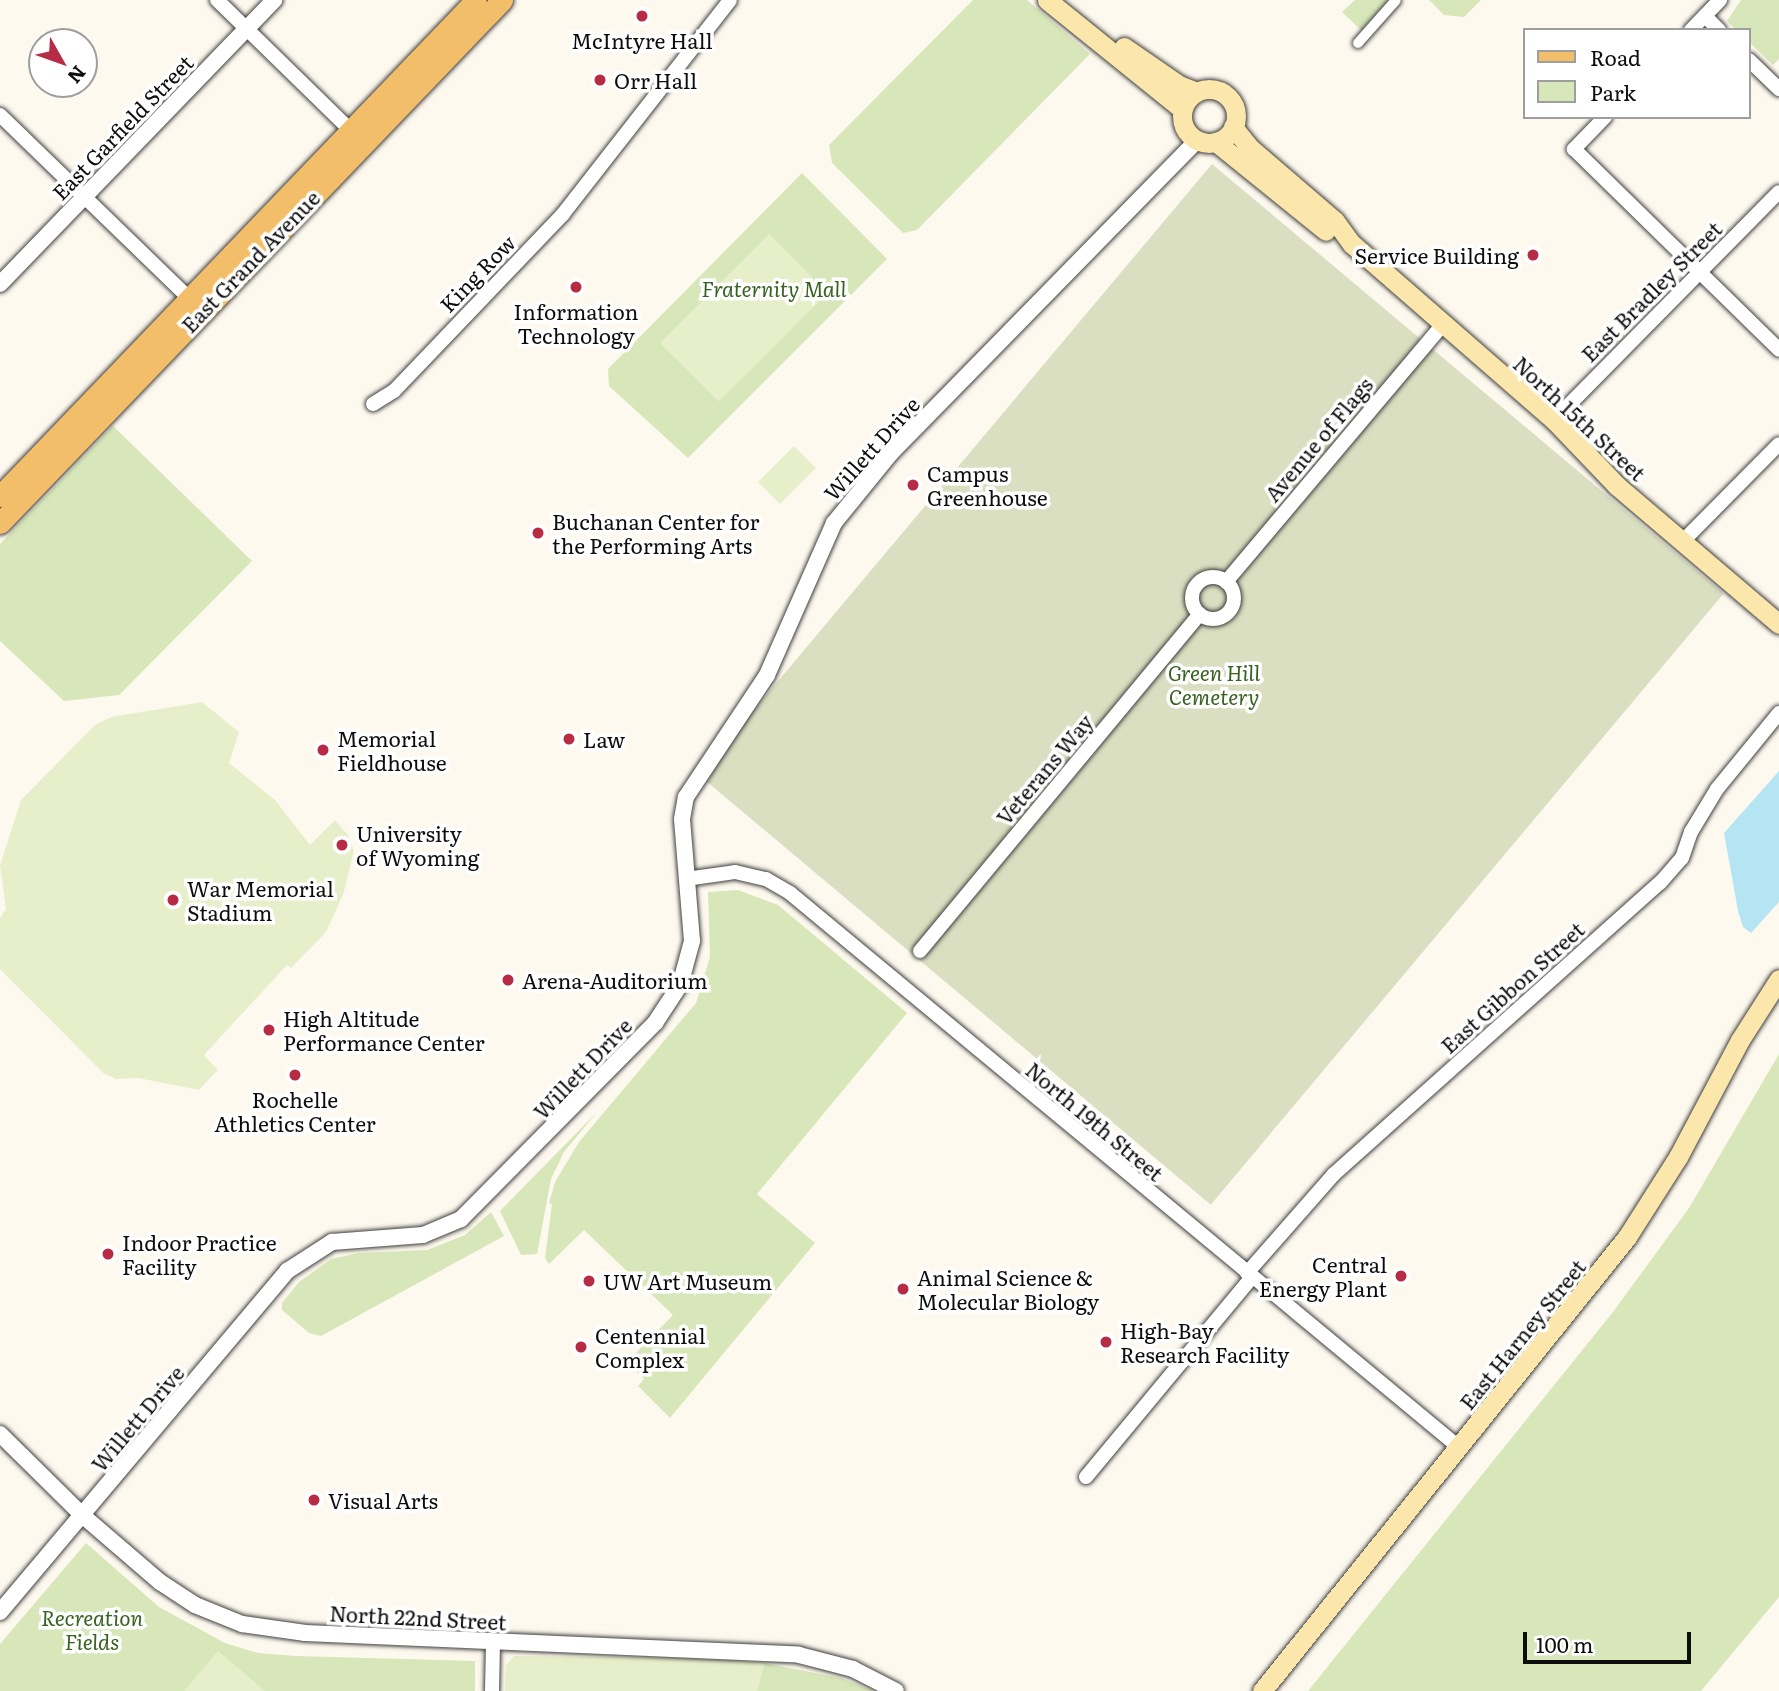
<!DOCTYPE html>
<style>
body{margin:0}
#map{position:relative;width:1779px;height:1691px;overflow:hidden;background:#fef9ee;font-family:Literata,serif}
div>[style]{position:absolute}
.green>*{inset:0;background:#d7e7b9}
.cemetery>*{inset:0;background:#d9dfc0;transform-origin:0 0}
.pitch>*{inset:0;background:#e7efca;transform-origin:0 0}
.water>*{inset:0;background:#b5e5f3}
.roads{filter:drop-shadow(0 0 2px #404040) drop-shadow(0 0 2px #404040)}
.pedestrian>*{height:10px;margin:-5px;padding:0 5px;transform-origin:5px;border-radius:5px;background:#fff}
.minor>*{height:14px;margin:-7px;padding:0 7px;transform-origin:7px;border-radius:7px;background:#fff}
.minor>.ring{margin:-7px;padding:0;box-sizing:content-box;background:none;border:14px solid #fff;border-radius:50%}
.tertiary>*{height:16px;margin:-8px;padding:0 8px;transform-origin:8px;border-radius:8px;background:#fff}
.secondary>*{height:19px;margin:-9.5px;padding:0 9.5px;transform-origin:9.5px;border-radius:9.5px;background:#fbe7ac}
.secondary>.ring{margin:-9.5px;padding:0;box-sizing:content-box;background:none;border:19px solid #fbe7ac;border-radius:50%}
.primary>*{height:21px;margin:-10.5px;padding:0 10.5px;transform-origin:10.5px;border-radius:10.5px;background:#f2be6a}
.dots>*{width:19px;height:19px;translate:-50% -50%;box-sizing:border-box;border:4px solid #fff;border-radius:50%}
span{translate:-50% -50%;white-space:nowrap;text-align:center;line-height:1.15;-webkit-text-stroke:7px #fff;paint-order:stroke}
.poi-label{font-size:21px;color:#0d0d0d}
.left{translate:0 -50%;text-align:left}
.right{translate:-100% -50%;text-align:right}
.street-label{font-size:21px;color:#0d0d0d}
.park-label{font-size:21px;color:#376220;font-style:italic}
.legend{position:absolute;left:1523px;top:28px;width:228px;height:91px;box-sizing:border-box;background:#fff;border:2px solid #9e9e9e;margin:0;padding:9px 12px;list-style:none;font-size:21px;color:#0d0d0d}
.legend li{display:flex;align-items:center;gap:14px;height:35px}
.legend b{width:35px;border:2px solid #9e9e9e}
.north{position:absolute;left:28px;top:28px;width:70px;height:70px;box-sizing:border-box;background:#fff;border:2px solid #9e9e9e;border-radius:50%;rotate:130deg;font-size:19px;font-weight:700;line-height:28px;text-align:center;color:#0d0d0d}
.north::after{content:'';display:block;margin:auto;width:24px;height:32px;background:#b72b45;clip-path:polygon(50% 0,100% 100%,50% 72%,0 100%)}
.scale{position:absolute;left:1523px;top:1632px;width:168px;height:32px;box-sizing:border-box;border:4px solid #0d0d0d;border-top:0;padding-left:9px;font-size:21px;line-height:24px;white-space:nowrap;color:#0d0d0d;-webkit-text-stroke:5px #fff;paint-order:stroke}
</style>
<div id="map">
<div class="green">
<i style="clip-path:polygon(973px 0,1027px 0,1090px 54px,917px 230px,903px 233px,832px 163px,829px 145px)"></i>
<i style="clip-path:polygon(1355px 0,1389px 0,1364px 33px,1342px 12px)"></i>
<i style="clip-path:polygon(1429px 0,1481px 0,1464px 17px,1444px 15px)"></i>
<i style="clip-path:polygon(1741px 0,1779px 0,1779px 59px,1773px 65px,1749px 42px,1749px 30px,1736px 30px,1727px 21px)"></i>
<i style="clip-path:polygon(802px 173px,887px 259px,688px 458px,609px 386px,608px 369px)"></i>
<i style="clip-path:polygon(113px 426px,252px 561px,119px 695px,64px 701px,0 641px,0 544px)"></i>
<i style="clip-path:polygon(738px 890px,778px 905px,907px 1013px,757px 1194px,815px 1243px,670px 1418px,638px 1386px,644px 1379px,633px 1368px,637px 1363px,632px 1357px,673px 1315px,584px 1230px,549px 1264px,545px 1258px,552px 1204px,549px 1203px,555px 1182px,579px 1142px,696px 1003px,710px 957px,708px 892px)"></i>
<i style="clip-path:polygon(1779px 1054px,1779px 1597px,1701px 1691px,1308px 1691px,1613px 1312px,1689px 1208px)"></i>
<i style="clip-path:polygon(598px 1111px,564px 1152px,551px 1179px,537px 1254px,521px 1255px,500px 1211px)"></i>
<i style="clip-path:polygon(491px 1212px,504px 1236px,321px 1336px,309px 1333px,282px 1310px,282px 1303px,299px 1282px,331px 1259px,359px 1253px,427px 1250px,465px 1235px)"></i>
<i style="clip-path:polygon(86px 1543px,159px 1607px,225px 1643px,258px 1653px,296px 1656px,475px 1661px,475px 1691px,0 1691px,0 1644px)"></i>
<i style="clip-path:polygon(764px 1663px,841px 1678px,873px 1691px,757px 1691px)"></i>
</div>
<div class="cemetery">
<i style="left:1212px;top:164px;width:668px;height:798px;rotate:40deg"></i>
</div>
<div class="pitch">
<i style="left:769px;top:234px;width:83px;height:154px;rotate:45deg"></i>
<i style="left:794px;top:446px;width:31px;height:51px;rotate:45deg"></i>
<i style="clip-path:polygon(202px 702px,239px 732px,229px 763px,275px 800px,310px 845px,335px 820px,348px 835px,354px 851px,343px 895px,326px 932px,291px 968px,287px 965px,204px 1055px,218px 1070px,199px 1090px,138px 1078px,116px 1079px,103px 1073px,0 969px,0 918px,6px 909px,0 865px,21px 800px,95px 725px,111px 717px)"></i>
<i style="clip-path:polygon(218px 1651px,265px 1691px,184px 1691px)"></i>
<i style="clip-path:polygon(514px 1656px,695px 1658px,764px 1663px,757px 1691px,505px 1691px,506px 1665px)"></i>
</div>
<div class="water">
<i style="clip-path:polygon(1779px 771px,1779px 902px,1751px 933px,1743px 927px,1738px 911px,1724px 833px)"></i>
</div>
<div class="roads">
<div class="pedestrian">
<i style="left:1358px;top:43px;width:57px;rotate:-48.5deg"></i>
</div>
<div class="minor">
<i style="left:217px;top:0;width:186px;rotate:44.3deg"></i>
<i style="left:1705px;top:16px;width:20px;rotate:45deg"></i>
<i style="left:1691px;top:30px;width:42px;rotate:-46deg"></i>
<i style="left:1749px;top:60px;width:42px;rotate:44deg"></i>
<i style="left:0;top:115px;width:263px;rotate:44.1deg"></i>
<i style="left:1605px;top:117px;width:45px;rotate:134.1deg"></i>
<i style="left:1574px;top:149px;width:287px;rotate:44.4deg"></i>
<i style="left:373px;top:404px;width:25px;rotate:-32deg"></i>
<i style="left:394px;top:391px;width:245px;rotate:-46.3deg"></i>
<i style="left:563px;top:214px;width:271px;rotate:-52deg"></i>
<i style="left:1554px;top:420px;width:320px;rotate:-45.4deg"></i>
<i style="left:1683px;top:541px;width:136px;rotate:-45.3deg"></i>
<i class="ring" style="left:1192px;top:577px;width:28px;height:28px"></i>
<i style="left:1226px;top:582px;width:337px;rotate:-49.9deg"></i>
<i style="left:686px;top:879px;width:49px;rotate:-8.1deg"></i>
<i style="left:735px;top:872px;width:32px;rotate:13deg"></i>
<i style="left:766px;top:879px;width:28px;rotate:30deg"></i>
<i style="left:790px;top:893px;width:870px;rotate:39.64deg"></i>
<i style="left:920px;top:951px;width:438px;rotate:-50.3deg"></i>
<i style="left:1247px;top:1273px;width:132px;rotate:-48.7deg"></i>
<i style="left:1334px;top:1174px;width:437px;rotate:-41.8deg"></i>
<i style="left:1660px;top:883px;width:33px;rotate:-49deg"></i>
<i style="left:1682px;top:858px;width:28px;rotate:-71deg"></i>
<i style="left:1691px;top:832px;width:50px;rotate:-58.8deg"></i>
<i style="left:1717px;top:789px;width:98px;rotate:-50.8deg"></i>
<i style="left:1086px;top:1477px;width:260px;rotate:-50.3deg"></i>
<i style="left:492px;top:1691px;width:49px;rotate:-88.8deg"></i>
</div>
<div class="tertiary">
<i style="left:0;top:284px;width:395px;rotate:-46deg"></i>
<i style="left:0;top:1434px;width:115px;rotate:44.6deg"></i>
<i style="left:82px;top:1515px;width:103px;rotate:40.7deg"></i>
<i style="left:160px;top:1582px;width:42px;rotate:33.3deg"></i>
<i style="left:195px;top:1605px;width:51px;rotate:22deg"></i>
<i style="left:242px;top:1624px;width:64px;rotate:8.1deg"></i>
<i style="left:305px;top:1633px;width:494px;rotate:2.5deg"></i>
<i style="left:799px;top:1655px;width:56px;rotate:14.5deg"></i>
<i style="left:853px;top:1669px;width:48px;rotate:27.1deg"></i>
<i style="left:0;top:1612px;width:446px;rotate:-49.9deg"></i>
<i style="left:287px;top:1271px;width:54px;rotate:-32.8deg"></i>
<i style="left:332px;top:1242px;width:91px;rotate:-4.4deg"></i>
<i style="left:423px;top:1235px;width:41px;rotate:-22.8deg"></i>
<i style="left:461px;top:1219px;width:276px;rotate:-45.3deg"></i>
<i style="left:655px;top:1023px;width:45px;rotate:-56.7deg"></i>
<i style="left:680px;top:985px;width:46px;rotate:-74.7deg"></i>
<i style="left:692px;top:941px;width:122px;rotate:-94.7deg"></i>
<i style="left:682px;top:819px;width:22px;rotate:-80deg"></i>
<i style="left:686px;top:797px;width:146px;rotate:-56.4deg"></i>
<i style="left:767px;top:675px;width:166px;rotate:-66.2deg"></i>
<i style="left:834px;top:523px;width:89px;rotate:-50.9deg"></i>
<i style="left:890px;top:454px;width:439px;rotate:-45.6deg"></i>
</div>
<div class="secondary">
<i style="left:1047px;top:0;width:174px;rotate:38.9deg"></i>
<i style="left:1124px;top:47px;width:67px;rotate:34.6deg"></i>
<i style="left:1179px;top:85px;width:19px;rotate:21deg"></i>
<i class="ring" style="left:1182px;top:89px;width:35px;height:35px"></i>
<i style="left:1233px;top:127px;width:27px;rotate:51deg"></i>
<i style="left:1250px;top:148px;width:112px;rotate:40.7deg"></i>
<i style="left:1335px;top:221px;width:29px;rotate:54deg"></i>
<i style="left:1352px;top:244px;width:268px;rotate:41.1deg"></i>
<i style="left:1554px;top:420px;width:91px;rotate:46.3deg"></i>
<i style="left:1617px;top:486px;width:213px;rotate:40.4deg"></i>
<i style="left:1216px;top:142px;width:141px;rotate:39deg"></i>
<i style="left:1262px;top:1691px;width:583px;rotate:-51.2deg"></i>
<i style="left:1627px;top:1237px;width:95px;rotate:-57.5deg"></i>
<i style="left:1678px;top:1157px;width:132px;rotate:-62.1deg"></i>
<i style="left:1740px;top:1040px;width:72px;rotate:-57.4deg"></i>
</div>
<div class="primary">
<i style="left:0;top:496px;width:687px;rotate:-46.18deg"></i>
<i style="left:0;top:523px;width:725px;rotate:-46.17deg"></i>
</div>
</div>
<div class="dots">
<i style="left:642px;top:16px;background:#b72b45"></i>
<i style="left:600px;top:80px;background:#b72b45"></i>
<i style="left:1533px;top:255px;background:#b72b45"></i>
<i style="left:576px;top:287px;background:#b72b45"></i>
<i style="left:913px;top:485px;background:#b72b45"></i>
<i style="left:538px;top:533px;background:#b72b45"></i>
<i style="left:569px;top:739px;background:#b72b45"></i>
<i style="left:323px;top:750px;background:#b72b45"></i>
<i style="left:342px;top:845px;background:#b72b45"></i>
<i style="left:173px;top:900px;background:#b72b45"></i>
<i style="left:508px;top:980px;background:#b72b45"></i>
<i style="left:269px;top:1030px;background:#b72b45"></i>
<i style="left:295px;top:1075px;background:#b72b45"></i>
<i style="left:108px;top:1254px;background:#b72b45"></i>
<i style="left:1401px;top:1276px;background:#b72b45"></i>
<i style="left:589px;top:1281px;background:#b72b45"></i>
<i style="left:903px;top:1289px;background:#b72b45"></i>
<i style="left:1106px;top:1342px;background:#b72b45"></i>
<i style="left:581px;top:1347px;background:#b72b45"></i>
<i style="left:314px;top:1500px;background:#b72b45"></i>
</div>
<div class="poi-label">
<span style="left:642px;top:40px">McIntyre Hall</span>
<span class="left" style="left:614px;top:80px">Orr Hall</span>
<span class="right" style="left:1519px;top:255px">Service Building</span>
<span style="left:576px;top:323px">Information<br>Technology</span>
<span class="left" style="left:927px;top:485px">Campus<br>Greenhouse</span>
<span class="left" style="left:552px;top:533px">Buchanan Center for<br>the Performing Arts</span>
<span class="left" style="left:337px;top:750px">Memorial<br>Fieldhouse</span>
<span class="left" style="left:583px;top:739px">Law</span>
<span class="left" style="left:356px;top:845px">University<br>of Wyoming</span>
<span class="left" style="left:187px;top:900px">War Memorial<br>Stadium</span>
<span class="left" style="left:522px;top:980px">Arena-Auditorium</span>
<span class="left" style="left:283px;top:1030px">High Altitude<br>Performance Center</span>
<span style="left:295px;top:1111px">Rochelle<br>Athletics Center</span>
<span class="left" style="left:122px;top:1254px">Indoor Practice<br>Facility</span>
<span class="right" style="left:1387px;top:1276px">Central<br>Energy Plant</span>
<span class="left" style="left:917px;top:1289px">Animal Science &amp;<br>Molecular Biology</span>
<span class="left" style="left:603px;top:1281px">UW Art Museum</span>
<span class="left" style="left:1120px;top:1342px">High-Bay<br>Research Facility</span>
<span class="left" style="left:595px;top:1347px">Centennial<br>Complex</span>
<span class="left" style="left:328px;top:1500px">Visual Arts</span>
</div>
<div class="street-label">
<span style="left:122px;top:127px;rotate:-46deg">East Garfield Street</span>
<span style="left:250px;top:261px;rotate:-46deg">East Grand Avenue</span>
<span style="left:477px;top:273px;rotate:-46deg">King Row</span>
<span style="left:1651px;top:291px;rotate:-45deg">East Bradley Street</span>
<span style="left:1580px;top:418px;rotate:43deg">North 15th Street</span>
<span style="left:1318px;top:439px;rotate:-50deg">Avenue of Flags</span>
<span style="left:871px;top:448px;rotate:-48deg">Willett Drive</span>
<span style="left:1044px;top:769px;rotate:-50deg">Veterans Way</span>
<span style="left:1512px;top:987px;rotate:-42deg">East Gibbon Street</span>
<span style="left:582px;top:1068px;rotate:-46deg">Willett Drive</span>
<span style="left:1095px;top:1121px;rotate:40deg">North 19th Street</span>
<span style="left:1522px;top:1334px;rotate:-51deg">East Harney Street</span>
<span style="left:137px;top:1418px;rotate:-50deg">Willett Drive</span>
<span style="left:418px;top:1617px;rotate:3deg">North 22nd Street</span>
</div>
<div class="park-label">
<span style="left:774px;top:288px">Fraternity Mall</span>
<span style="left:1214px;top:684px">Green Hill<br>Cemetery</span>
<span style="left:92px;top:1629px">Recreation<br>Fields</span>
</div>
<ul class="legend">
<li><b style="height:9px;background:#f2be6a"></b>Road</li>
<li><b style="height:19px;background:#d7e7b9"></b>Park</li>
</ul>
<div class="north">N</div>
<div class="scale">100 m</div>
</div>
